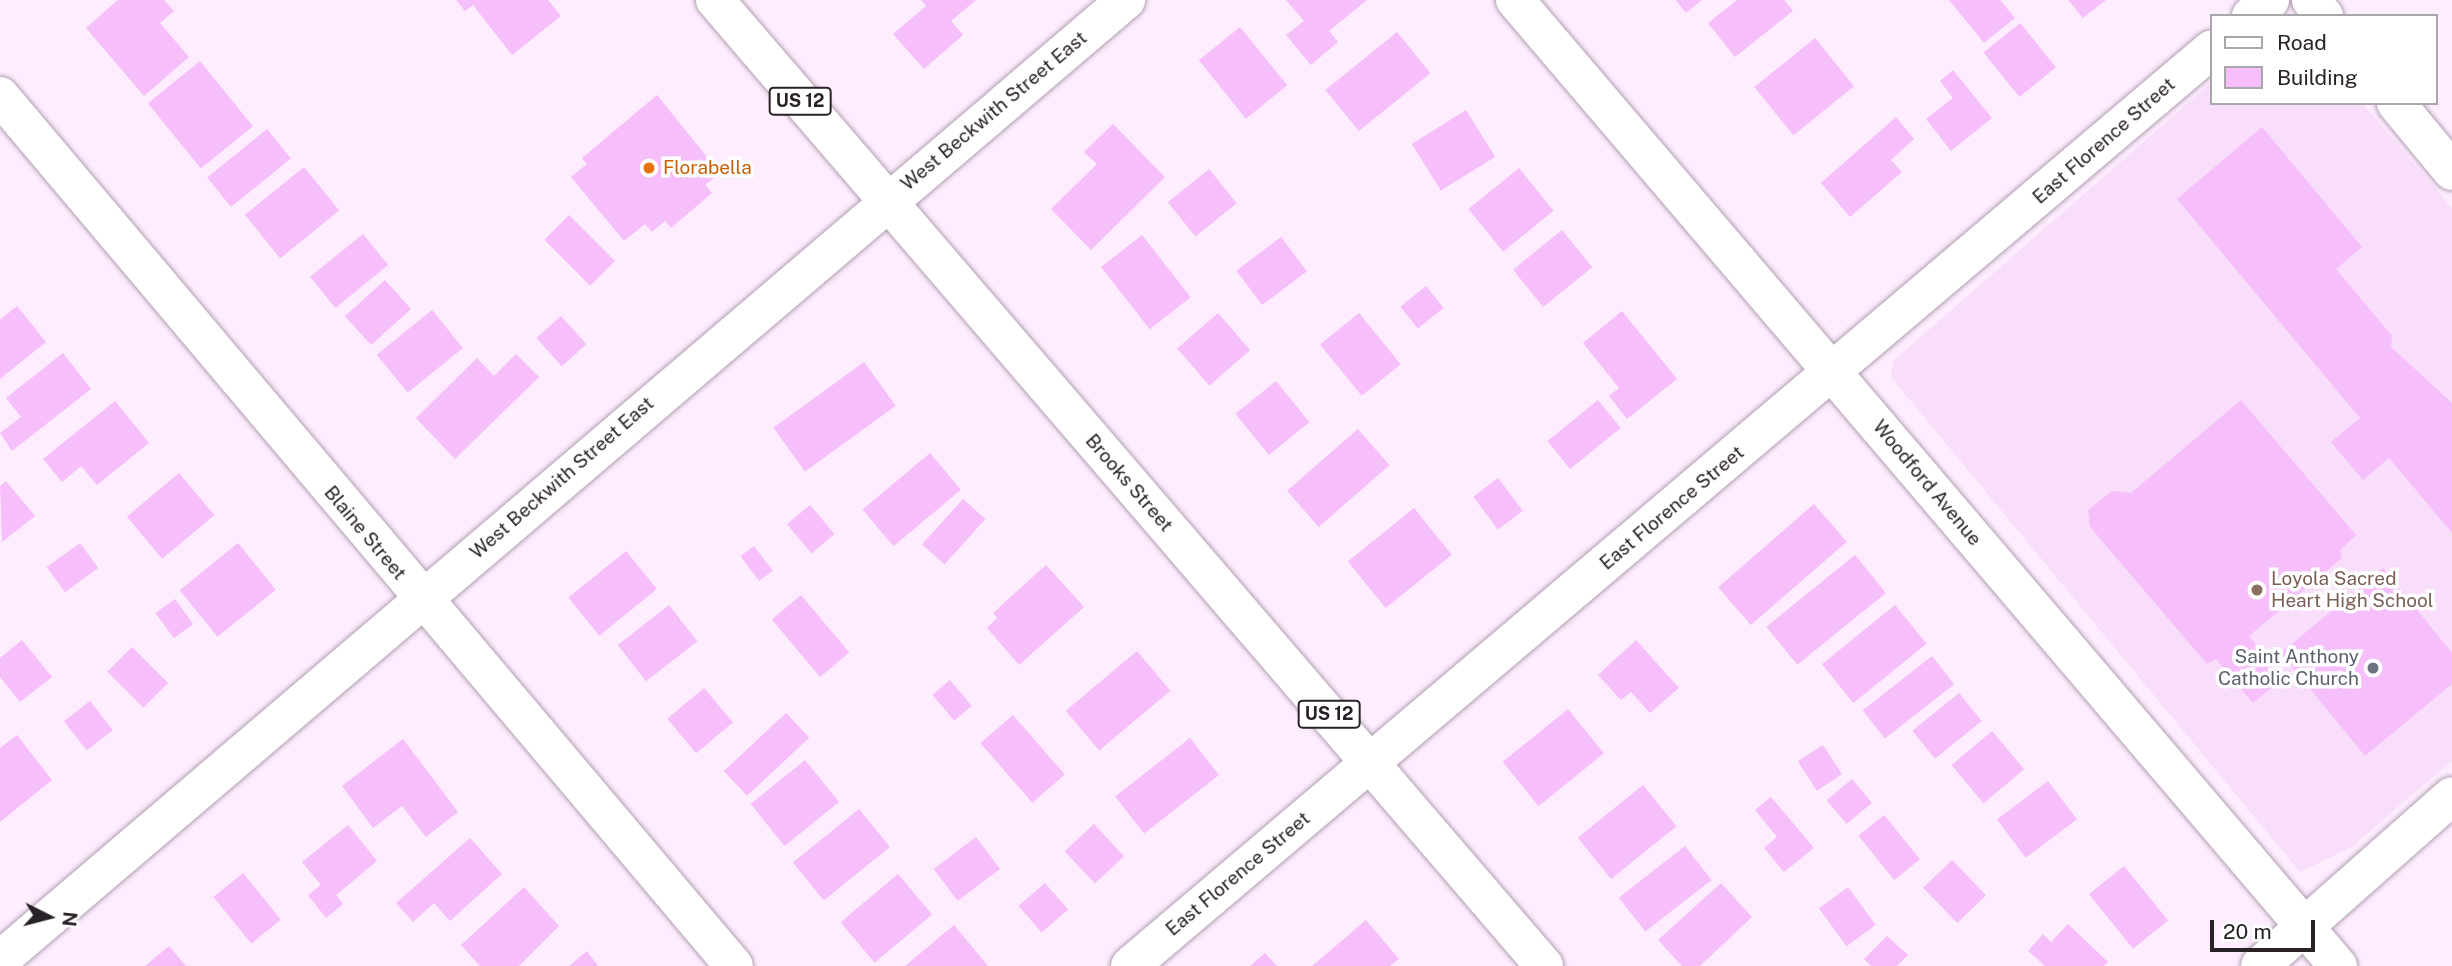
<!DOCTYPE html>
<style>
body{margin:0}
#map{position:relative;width:2452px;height:966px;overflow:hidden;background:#fdedfe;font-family:"Public Sans",sans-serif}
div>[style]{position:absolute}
.built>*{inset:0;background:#f8defa}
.building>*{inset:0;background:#f6befa;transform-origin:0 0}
.roads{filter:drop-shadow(0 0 2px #b19eb2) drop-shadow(0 0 2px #b19eb2)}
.minor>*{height:38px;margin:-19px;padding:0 19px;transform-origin:19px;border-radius:19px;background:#fff}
.tertiary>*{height:38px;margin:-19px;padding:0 19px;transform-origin:19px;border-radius:19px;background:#fff}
.trunk>*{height:38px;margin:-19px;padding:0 19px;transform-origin:19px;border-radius:19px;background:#fff}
.dots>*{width:19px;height:19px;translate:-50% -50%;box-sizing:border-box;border:4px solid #fff;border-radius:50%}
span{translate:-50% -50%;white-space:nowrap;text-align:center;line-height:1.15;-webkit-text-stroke:7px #fff;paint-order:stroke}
.shield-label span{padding:2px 5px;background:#fff;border:2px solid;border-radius:5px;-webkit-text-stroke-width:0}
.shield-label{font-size:18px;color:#282128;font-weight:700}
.street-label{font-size:19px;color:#282128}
.food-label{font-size:19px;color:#c56008}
.left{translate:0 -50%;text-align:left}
.education-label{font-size:19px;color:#785e54}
.worship-label{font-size:19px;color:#5b616d}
.right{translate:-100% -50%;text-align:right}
.legend{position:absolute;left:2210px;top:14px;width:228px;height:91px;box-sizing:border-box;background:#fff;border:2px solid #a9a6a9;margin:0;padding:9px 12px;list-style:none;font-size:21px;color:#282128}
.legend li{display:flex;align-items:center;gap:14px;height:35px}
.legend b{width:35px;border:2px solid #a9a6a9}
.north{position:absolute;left:14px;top:882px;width:70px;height:70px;-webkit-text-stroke:5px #fff;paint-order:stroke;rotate:96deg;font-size:19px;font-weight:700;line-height:28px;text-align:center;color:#282128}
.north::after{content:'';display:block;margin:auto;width:24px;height:32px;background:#282128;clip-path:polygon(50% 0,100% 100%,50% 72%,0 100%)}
.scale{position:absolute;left:2210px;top:920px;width:105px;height:32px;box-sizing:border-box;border:4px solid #282128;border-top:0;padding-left:9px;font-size:21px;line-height:24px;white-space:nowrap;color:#282128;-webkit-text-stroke:5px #fff;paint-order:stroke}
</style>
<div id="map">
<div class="built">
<i style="clip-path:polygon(2212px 82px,2212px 103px,2362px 103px,2452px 208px,2452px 761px,2350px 848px,2300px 872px,1891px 377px,1893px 361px)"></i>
</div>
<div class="building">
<i style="clip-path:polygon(118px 0,164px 0,174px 11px,160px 23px,189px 57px,144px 96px,86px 28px)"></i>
<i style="clip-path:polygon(456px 0,548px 0,561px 16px,512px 55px,473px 5px,465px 11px)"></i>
<i style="clip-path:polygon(921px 0,976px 0,951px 21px,963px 35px,924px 69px,893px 34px,926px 6px)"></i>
<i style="clip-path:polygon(1286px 0,1367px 0,1329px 31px,1338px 42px,1311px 65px,1286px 35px,1304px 21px)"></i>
<i style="clip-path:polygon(1676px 0,1702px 0,1686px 13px)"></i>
<i style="clip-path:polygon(1737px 0,1784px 0,1793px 11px,1735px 57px,1708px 23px)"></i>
<i style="clip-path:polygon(1949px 0,2000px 0,2015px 18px,1984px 43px)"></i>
<i style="clip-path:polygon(2068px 0,2106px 0,2083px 18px)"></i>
<i style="left:2020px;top:23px;width:57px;height:47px;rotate:51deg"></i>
<i style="left:1240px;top:27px;width:75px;height:53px;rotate:51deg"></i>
<i style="left:1397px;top:32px;width:53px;height:92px;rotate:51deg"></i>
<i style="left:1815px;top:38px;width:62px;height:78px;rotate:51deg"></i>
<i style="left:200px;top:61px;width:84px;height:67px;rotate:51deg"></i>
<i style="clip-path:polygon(1953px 70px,1992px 118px,1951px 151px,1926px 119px,1953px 98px,1940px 81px)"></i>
<i style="clip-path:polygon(657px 95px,720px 173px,705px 185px,712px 193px,671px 228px,665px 221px,652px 232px,645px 224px,624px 241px,571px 177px,587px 164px,582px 158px)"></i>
<i style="left:1466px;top:110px;width:55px;height:64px;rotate:58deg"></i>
<i style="clip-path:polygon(1896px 117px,1914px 139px,1891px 160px,1902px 172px,1850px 217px,1821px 183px)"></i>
<i style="clip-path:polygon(1113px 124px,1165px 177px,1091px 250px,1051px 209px,1097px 164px,1084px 152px)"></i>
<i style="clip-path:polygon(2262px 127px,2362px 247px,2336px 269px,2392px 336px,2391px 347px,2452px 403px,2452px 533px,2389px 458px,2363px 480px,2331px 442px,2360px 418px,2177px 199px)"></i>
<i style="left:267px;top:129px;width:38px;height:77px;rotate:51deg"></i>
<i style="left:304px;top:167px;width:56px;height:76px;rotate:51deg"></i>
<i style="left:1519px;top:168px;width:55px;height:65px;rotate:51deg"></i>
<i style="left:1209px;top:169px;width:44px;height:53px;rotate:51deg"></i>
<i style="left:569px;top:215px;width:65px;height:35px;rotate:45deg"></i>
<i style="left:1562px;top:230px;width:48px;height:63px;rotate:51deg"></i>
<i style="left:363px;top:234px;width:40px;height:68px;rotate:51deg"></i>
<i style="left:1142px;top:235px;width:79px;height:52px;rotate:52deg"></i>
<i style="left:1281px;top:237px;width:43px;height:56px;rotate:53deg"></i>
<i style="left:385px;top:280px;width:39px;height:54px;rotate:48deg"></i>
<i style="left:1426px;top:286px;width:28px;height:33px;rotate:51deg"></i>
<i style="clip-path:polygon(17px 306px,46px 342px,0 379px,0 320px)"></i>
<i style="left:432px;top:310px;width:49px;height:71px;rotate:51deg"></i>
<i style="clip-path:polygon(1622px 311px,1677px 379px,1627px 419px,1609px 396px,1619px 388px,1583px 343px)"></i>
<i style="left:1218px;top:313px;width:49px;height:54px;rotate:49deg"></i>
<i style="left:1359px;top:313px;width:66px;height:50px;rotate:51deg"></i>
<i style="left:561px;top:316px;width:38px;height:33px;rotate:48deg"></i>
<i style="clip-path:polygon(63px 353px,91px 389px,12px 451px,0 433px,21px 417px,6px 398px)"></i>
<i style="clip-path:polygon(516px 354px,539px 377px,455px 459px,416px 418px,477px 358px,494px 376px)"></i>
<i style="left:864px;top:362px;width:54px;height:112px;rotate:54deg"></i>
<i style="left:1276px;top:381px;width:53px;height:52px;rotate:51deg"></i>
<i style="left:1598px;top:400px;width:36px;height:65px;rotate:51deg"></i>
<i style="clip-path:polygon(2241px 400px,2356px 535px,2340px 550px,2342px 558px,2249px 636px,2283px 678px,2253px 703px,2216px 659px,2207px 664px,2090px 527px,2088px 510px,2112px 491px,2131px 493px)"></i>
<i style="clip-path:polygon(115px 401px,149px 443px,97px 485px,81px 466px,62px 482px,43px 459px)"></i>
<i style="left:1358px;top:429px;width:48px;height:94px;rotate:49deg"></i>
<i style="left:930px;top:453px;width:48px;height:88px;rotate:50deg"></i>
<i style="left:179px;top:473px;width:55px;height:68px;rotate:50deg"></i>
<i style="left:1498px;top:478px;width:41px;height:31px;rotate:53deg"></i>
<i style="clip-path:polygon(6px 481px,35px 516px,2px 542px,0 486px)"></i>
<i style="left:963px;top:499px;width:30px;height:61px;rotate:42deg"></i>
<i style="left:1814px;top:504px;width:50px;height:127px;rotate:49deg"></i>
<i style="left:810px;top:505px;width:38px;height:30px;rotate:50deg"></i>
<i style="left:1414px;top:508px;width:60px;height:85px;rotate:51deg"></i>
<i style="left:80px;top:543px;width:31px;height:41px;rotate:54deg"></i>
<i style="left:238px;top:543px;width:60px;height:75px;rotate:51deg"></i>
<i style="left:754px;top:546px;width:31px;height:17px;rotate:53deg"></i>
<i style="left:626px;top:551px;width:49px;height:74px;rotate:51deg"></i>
<i style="left:1855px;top:555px;width:49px;height:114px;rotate:51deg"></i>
<i style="clip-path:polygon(1046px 565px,1084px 607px,1019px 665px,987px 628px,997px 618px,993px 613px)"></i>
<i style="clip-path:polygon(2383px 568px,2452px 653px,2452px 684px,2365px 756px,2281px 653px)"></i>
<i style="left:801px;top:595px;width:75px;height:38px;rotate:50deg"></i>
<i style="left:175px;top:599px;width:31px;height:24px;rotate:54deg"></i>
<i style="left:669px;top:605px;width:46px;height:65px;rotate:52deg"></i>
<i style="left:1895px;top:605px;width:50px;height:94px;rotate:51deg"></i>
<i style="clip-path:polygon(22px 640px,52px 677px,20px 702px,0 677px,0 658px)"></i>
<i style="clip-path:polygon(1636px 640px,1679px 688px,1650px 713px,1631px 692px,1621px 700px,1598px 675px)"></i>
<i style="left:132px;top:647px;width:51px;height:35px;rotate:45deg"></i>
<i style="left:1137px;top:651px;width:52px;height:93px;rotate:50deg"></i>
<i style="left:1932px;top:656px;width:36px;height:88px;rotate:52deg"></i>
<i style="left:950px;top:680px;width:34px;height:23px;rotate:50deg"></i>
<i style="left:704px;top:688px;width:45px;height:48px;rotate:50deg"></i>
<i style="left:1959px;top:693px;width:36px;height:60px;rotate:51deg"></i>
<i style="left:90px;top:701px;width:37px;height:33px;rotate:52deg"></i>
<i style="left:1568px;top:709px;width:57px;height:84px;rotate:51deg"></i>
<i style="left:786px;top:713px;width:34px;height:85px;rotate:47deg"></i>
<i style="left:1013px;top:715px;width:79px;height:43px;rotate:49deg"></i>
<i style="left:1992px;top:731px;width:50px;height:53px;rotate:50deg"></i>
<i style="clip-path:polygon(17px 735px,52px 780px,0 822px,0 748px)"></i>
<i style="left:1190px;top:738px;width:47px;height:95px;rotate:52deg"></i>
<i style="clip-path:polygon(403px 739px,458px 812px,426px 837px,402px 806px,373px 828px,342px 786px)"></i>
<i style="left:1823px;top:745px;width:35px;height:30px;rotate:57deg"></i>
<i style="left:805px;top:760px;width:54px;height:70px;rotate:51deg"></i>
<i style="left:1852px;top:779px;width:31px;height:33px;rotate:50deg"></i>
<i style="left:2048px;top:781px;width:48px;height:64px;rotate:53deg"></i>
<i style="left:1643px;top:785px;width:53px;height:84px;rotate:51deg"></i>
<i style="clip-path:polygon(1771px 797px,1814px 848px,1784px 872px,1764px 848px,1777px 837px,1755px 810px)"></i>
<i style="left:859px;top:809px;width:49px;height:85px;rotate:51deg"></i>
<i style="left:1884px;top:815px;width:57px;height:33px;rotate:51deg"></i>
<i style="left:1094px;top:824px;width:44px;height:40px;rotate:47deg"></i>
<i style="clip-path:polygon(348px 825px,377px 861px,336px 895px,343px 904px,326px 918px,308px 895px,321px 885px,302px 862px)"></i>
<i style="left:976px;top:837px;width:40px;height:53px;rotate:53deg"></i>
<i style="clip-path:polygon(470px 838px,502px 874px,450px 921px,434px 903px,413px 922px,396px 903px)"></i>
<i style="left:1685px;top:846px;width:43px;height:84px;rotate:52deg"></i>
<i style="left:1952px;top:860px;width:49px;height:40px;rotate:46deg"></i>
<i style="left:2124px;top:866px;width:70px;height:45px;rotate:51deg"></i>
<i style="left:243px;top:873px;width:60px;height:38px;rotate:51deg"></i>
<i style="left:898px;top:874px;width:53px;height:75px;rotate:50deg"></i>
<i style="left:1045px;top:883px;width:35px;height:35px;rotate:49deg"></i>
<i style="clip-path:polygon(1721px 883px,1752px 917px,1700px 966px,1682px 966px,1658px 940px)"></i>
<i style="clip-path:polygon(524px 887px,559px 926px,519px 966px,480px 966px,461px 945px)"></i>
<i style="left:1848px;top:887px;width:47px;height:36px;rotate:54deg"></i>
<i style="clip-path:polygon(1366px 920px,1399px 959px,1390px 966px,1312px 966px)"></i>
<i style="clip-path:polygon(2068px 924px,2108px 962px,2104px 966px,2045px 966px,2028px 951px,2043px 934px,2051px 942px)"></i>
<i style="clip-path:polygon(954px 925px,988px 966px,905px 966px)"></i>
<i style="clip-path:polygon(1887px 936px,1908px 955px,1897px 966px,1871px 966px,1864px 959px)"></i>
<i style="clip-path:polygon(169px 946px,186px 966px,145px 966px)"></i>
<i style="clip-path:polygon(587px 951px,598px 966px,569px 966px)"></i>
<i style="clip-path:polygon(1265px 953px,1277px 966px,1250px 966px)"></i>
</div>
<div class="roads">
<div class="minor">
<i style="left:1515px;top:0;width:1269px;rotate:49.57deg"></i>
<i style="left:2311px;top:0;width:21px;rotate:51deg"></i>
<i style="left:2251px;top:16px;width:25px;rotate:-40deg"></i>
<i style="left:0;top:96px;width:1138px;rotate:49.85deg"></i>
<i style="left:2396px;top:103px;width:88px;rotate:50.5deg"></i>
<i style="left:1130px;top:966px;width:1418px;rotate:-40.28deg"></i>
<i style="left:2260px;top:966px;width:256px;rotate:-41.5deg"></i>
</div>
<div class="tertiary">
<i style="left:0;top:960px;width:1480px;rotate:-40.45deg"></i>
</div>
<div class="trunk">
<i style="left:715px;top:0;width:1273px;rotate:49.36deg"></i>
</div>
</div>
<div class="dots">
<i style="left:649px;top:168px;background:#e8710a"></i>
<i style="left:2257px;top:590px;background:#8d6e63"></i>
<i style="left:2373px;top:668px;background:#6b7280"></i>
</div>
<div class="shield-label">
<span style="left:800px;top:101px">US 12</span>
<span style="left:1329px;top:714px">US 12</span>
</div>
<div class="street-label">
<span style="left:994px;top:111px;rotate:-40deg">West Beckwith Street East</span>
<span style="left:2104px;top:141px;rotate:-41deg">East Florence Street</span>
<span style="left:562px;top:478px;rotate:-41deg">West Beckwith Street East</span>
<span style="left:1129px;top:483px;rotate:49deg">Brooks Street</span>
<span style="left:1927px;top:483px;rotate:50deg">Woodford Avenue</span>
<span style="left:1672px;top:508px;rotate:-40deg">East Florence Street</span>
<span style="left:365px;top:533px;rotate:50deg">Blaine Street</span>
<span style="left:1238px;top:874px;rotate:-40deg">East Florence Street</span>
</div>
<div class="food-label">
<span class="left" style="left:663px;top:168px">Florabella</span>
</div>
<div class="education-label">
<span class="left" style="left:2271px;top:590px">Loyola Sacred<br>Heart High School</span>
</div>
<div class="worship-label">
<span class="right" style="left:2359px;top:668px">Saint Anthony<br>Catholic Church</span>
</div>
<ul class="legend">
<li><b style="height:9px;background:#fff"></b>Road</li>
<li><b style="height:19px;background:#f6befa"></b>Building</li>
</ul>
<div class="north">N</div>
<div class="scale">20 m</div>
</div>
